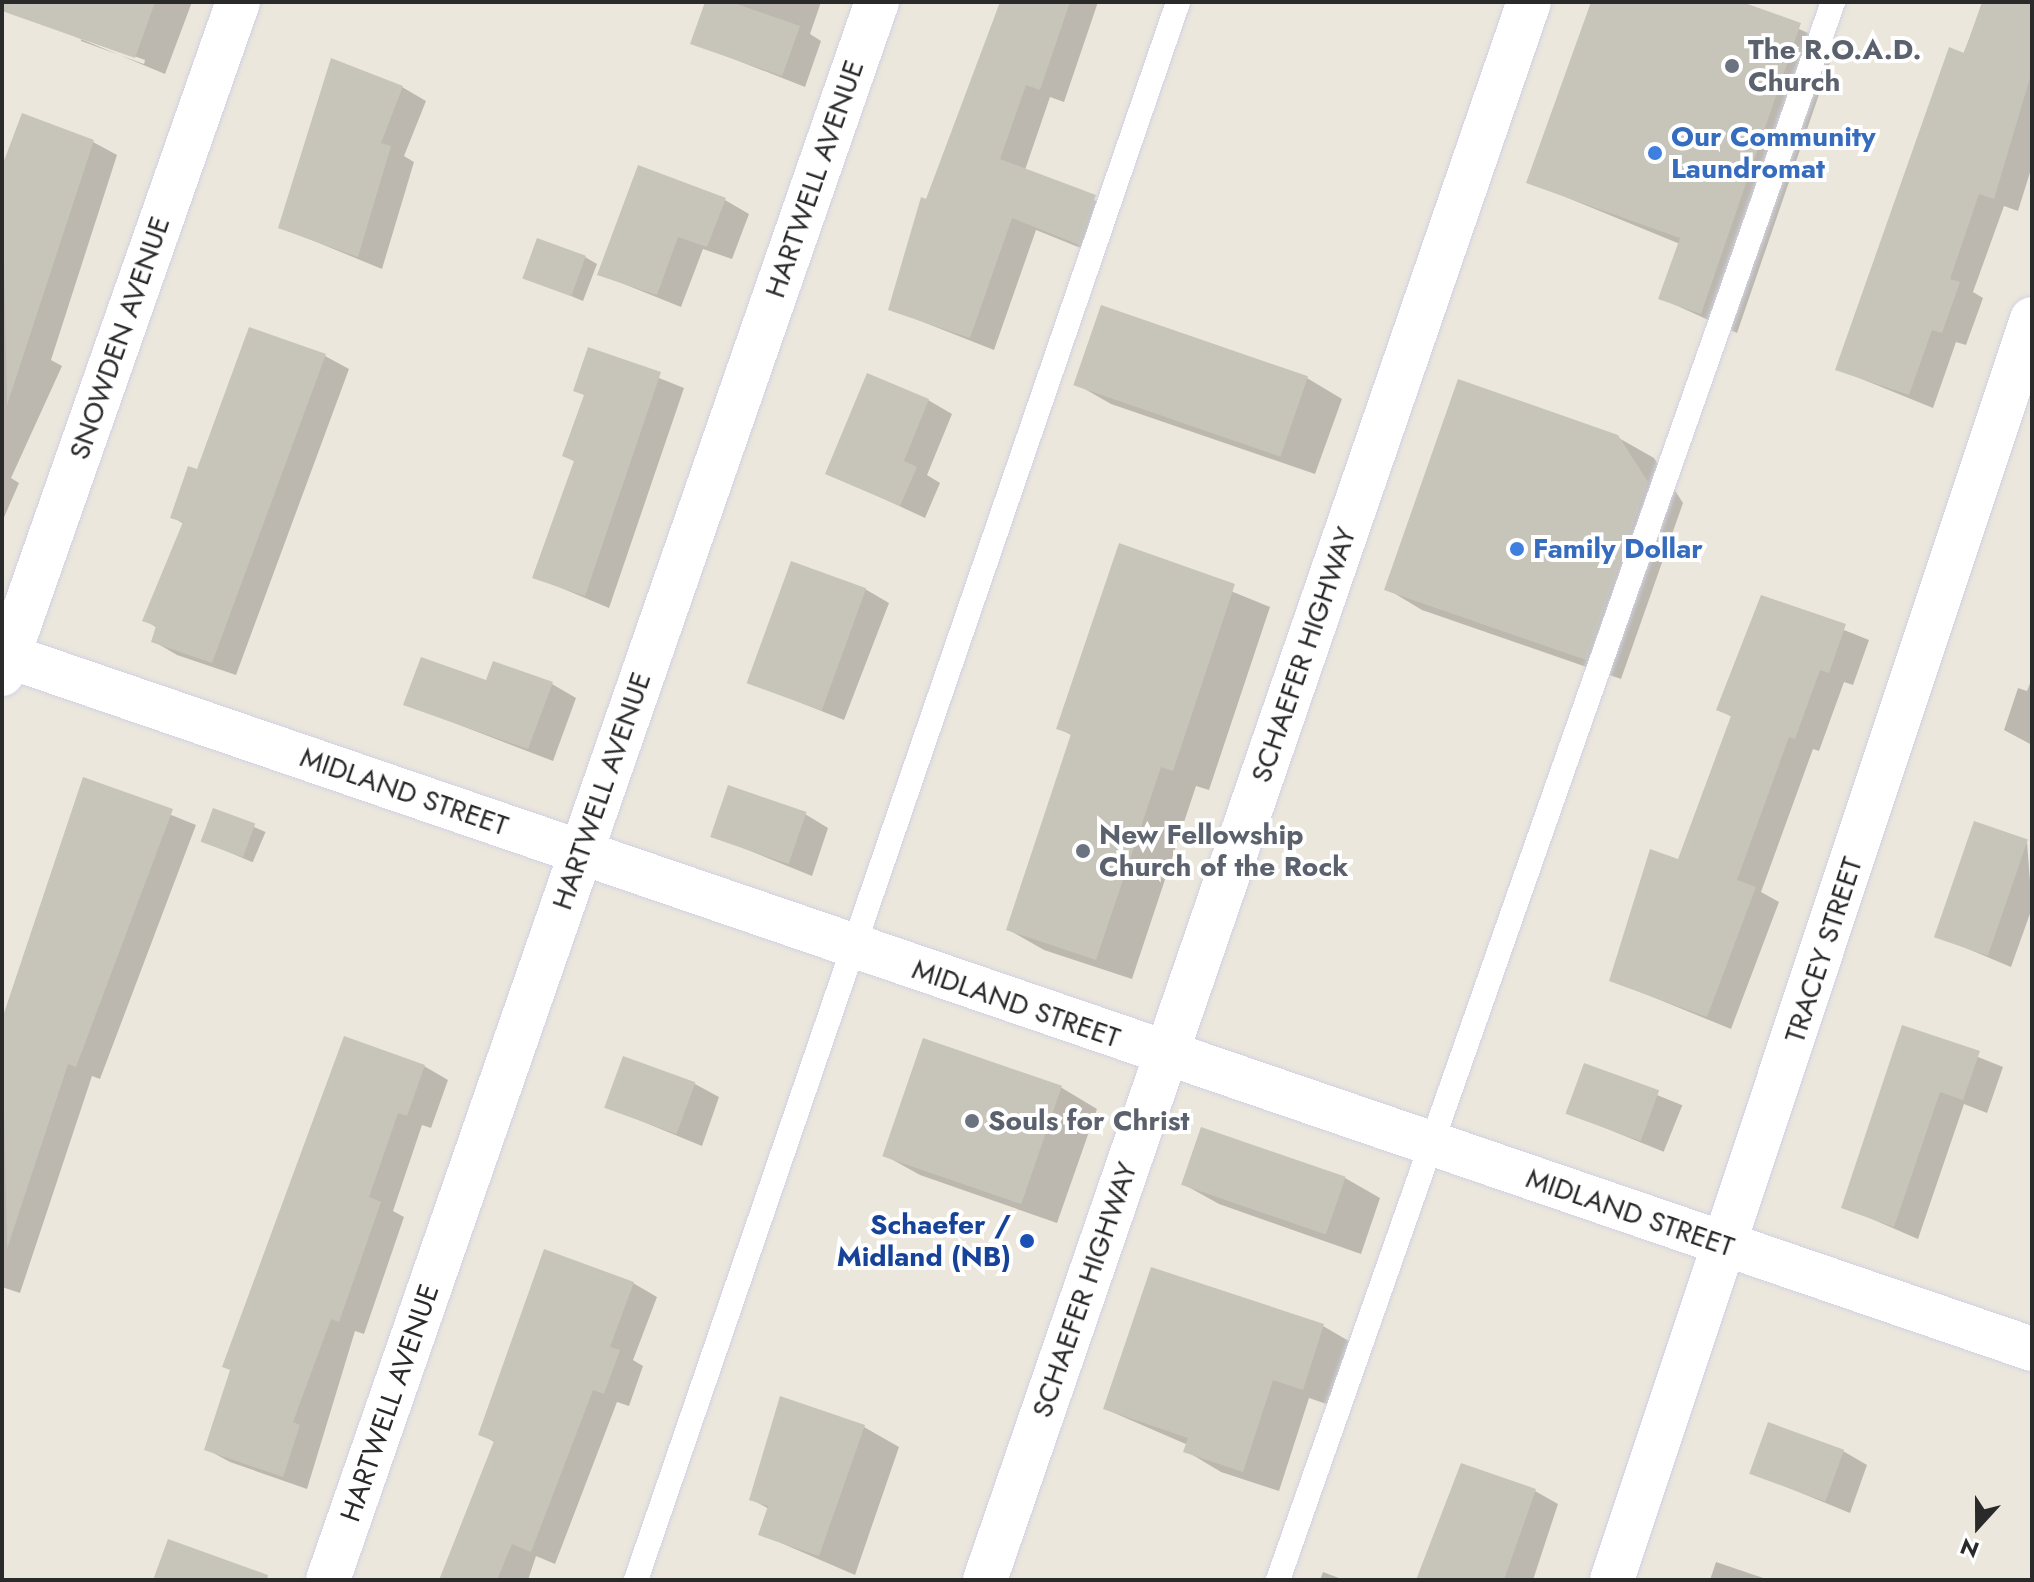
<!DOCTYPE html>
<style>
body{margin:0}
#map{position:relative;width:2034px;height:1582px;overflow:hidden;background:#ece7dc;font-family:Jost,sans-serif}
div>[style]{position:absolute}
.shadow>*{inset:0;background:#0003;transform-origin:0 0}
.building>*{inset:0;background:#c7c5ba;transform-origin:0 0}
.roads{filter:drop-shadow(0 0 2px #d1d2e3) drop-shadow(0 0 2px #d1d2e3)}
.lane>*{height:24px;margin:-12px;padding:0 12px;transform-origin:12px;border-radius:12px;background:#fff}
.street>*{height:44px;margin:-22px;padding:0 22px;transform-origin:22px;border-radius:22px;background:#fff}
.secondary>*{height:44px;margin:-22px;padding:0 22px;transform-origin:22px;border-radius:22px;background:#fff}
.dots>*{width:22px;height:22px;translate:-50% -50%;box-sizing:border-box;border:4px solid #fff;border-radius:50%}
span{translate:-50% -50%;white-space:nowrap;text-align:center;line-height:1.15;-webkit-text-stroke:8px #fff;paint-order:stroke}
.worship-label{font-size:28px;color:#5b616d;font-weight:700}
.left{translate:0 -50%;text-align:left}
.shop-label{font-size:28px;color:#366cbe;font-weight:700}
.street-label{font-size:28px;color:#2a2a2a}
.transit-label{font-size:28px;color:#164399;font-weight:700}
.right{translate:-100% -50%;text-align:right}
.frame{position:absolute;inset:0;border:4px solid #2a2a2a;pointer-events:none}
.north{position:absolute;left:1938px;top:1486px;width:80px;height:80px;-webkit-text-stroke:6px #fff;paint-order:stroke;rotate:201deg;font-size:22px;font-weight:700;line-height:32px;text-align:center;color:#2a2a2a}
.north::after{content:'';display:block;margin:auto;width:28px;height:36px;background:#2a2a2a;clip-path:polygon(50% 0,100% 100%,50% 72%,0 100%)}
</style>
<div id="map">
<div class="shadow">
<i style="clip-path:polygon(evenodd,62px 2px,192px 2px,165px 74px,52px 27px,62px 2px,81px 37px,145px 60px,144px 64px,81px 41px,81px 37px)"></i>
<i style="clip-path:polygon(706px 2px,821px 2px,810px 34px,821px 41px,805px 87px,693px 43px)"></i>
<i style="clip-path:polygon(1001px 2px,1098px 2px,1064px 102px,1050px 97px,1025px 170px,1119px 211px,1103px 257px,1036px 230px,994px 350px,890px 309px)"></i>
<i style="clip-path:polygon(1593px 2px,1736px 2px,1836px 45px,1737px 333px,1660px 298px,1680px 244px,1529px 182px)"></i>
<i style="clip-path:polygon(1984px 2px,2032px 2px,2032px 166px,2018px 211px,2004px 206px,1973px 292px,1983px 298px,1966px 345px,1956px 342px,1933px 408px,1837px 369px)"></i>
<i style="clip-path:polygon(402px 87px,426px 101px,404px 156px,414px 162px,382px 269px,280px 227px)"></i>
<i style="clip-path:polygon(93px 142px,117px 155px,51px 360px,62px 366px,11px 478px,19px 483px,2px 522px,2px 195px,12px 168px)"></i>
<i style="clip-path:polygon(725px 200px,749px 214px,732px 259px,703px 249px,681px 307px,599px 274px)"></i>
<i style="clip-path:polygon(585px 257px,597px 264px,583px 301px,525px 277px)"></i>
<i style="clip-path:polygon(589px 350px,684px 388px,609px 608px,535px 577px,576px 462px,565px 456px,586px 396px)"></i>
<i style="clip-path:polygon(325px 356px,349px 369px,236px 675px,177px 655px,153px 641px,157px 628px,145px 620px,184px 524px,172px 517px,199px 472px)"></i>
<i style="clip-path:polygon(1307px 378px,1342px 399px,1315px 474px,1111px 404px,1076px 384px)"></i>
<i style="clip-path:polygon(928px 400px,952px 414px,927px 475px,940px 483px,925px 518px,828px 473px)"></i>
<i style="clip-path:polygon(1617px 437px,1654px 458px,1683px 503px,1621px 679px,1422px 610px,1387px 589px)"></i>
<i style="clip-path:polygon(1120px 546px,1270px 607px,1209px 790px,1196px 786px,1132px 979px,1044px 950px,1009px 930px,1073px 736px,1058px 728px)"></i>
<i style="clip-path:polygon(865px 589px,889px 603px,844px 720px,751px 683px)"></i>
<i style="clip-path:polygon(1762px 597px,1869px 640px,1853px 685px,1844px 682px,1819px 751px,1813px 749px,1761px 892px,1779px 902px,1731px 1029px,1611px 980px,1679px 861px,1732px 717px,1718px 709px)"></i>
<i style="clip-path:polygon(2032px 678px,2032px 745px,2004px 730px,2018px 688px,2027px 691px)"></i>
<i style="clip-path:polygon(487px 683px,552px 684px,576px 698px,553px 761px,405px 704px)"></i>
<i style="clip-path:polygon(85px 780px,196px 825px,100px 1079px,92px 1076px,20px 1293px,2px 1287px,2px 1039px)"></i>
<i style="left:214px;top:810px;width:56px;height:33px;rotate:23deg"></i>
<i style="clip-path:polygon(805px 814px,828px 828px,812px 876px,713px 836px)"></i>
<i style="clip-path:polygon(2027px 842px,2032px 908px,2011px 967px,1937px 936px)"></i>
<i style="clip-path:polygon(1903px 1027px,2003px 1067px,1987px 1113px,1964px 1104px,1918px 1239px,1844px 1207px)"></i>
<i style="clip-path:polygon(924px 1041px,1062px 1088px,1097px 1109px,1057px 1223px,920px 1175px,884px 1155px)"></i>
<i style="clip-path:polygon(424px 1066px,448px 1080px,431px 1128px,422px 1125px,393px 1211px,404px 1217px,364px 1334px,355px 1331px,307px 1489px,230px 1462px,206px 1449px)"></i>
<i style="left:1585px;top:1066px;width:105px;height:50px;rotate:22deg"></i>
<i style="clip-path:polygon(695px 1084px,719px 1097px,702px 1146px,607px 1107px)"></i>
<i style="clip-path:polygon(1345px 1178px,1380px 1198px,1361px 1254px,1219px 1204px,1183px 1184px)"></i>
<i style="clip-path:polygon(1152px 1269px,1323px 1326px,1359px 1347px,1338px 1408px,1309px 1398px,1279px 1491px,1221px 1472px,1186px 1451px,1188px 1445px,1105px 1409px)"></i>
<i style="clip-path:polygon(633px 1283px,657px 1297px,633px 1360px,643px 1366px,629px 1406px,617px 1402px,555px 1564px,536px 1556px,528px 1580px,446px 1580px,496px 1443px,480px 1434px)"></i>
<i style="clip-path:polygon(864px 1427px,899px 1447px,855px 1575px,760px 1534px,769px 1509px,751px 1499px)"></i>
<i style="clip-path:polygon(1843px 1451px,1867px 1465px,1850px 1513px,1752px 1473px)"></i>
<i style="clip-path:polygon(1535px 1491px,1558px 1504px,1533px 1580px,1418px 1580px)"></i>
<i style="clip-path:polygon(1716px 1562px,1769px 1580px,1710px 1580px)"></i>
<i style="clip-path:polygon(1323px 1572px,1344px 1580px,1320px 1580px)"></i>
</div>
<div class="building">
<i style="clip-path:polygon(2px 2px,155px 2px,135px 58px,2px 11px)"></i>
<i style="clip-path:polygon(705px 2px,731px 2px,800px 26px,782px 76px,690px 44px)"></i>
<i style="clip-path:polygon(1000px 2px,1070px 2px,1040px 90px,1026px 85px,1000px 159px,1096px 195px,1079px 245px,1012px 218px,970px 338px,888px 310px,921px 197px,926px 199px)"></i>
<i style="clip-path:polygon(1591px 2px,1742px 2px,1801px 23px,1701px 314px,1658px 299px,1680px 238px,1526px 183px)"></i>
<i style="clip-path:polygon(1982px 2px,2032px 2px,2032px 71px,1994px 199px,1979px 194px,1950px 279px,1960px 282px,1942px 333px,1932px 330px,1909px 395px,1835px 370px,1949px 47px,1964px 53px)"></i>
<i style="clip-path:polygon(331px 58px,403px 86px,381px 143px,391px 146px,358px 257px,278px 228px)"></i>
<i style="clip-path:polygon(22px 113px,94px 140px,7px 405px,2px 166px)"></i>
<i style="clip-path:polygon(638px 165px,726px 198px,707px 247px,678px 237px,657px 295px,597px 275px)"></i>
<i style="left:537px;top:238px;width:52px;height:43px;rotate:20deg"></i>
<i style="left:1101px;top:305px;width:219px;height:85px;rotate:19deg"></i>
<i style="clip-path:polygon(249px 327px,326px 354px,212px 663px,151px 642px,156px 626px,142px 621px,183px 522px,170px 518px,188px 466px,197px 469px)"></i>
<i style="clip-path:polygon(588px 347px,661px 372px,585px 596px,532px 578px,574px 461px,562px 456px,584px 395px,573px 391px)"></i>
<i style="clip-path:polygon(867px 373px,929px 399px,904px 461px,917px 467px,900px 506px,825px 474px)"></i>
<i style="clip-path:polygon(1458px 379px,1618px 435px,1648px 482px,1586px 660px,1384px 590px)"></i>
<i style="clip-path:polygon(1119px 543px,1235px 584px,1173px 771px,1161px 767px,1096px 960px,1006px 930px,1071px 734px,1056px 729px)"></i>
<i style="left:791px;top:561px;width:80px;height:130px;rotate:20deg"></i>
<i style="clip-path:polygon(1761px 595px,1846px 624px,1829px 673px,1820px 670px,1795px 739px,1789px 737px,1737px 880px,1756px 887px,1707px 1017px,1609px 981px,1650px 849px,1678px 859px,1731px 716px,1716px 710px)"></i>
<i style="clip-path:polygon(421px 657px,486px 680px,493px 661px,553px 682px,528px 749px,403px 705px)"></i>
<i style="clip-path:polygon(83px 777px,173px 809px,76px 1067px,68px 1064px,7px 1249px,2px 1019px)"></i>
<i style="left:728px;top:785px;width:83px;height:55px;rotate:19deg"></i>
<i style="left:213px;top:808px;width:45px;height:36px;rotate:20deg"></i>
<i style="left:1974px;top:821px;width:57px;height:123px;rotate:19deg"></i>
<i style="clip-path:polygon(1902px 1025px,1980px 1051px,1963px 1100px,1940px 1092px,1894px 1227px,1841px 1208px)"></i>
<i style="clip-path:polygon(344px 1036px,425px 1065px,407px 1116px,398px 1113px,369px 1197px,381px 1202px,339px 1322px,331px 1319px,293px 1422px,300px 1425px,283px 1477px,204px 1450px,230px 1370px,222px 1367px)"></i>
<i style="left:923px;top:1038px;width:147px;height:125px;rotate:19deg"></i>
<i style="left:623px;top:1056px;width:77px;height:55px;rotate:20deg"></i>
<i style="left:1584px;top:1063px;width:80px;height:54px;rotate:20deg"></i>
<i style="left:1201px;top:1127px;width:153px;height:61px;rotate:19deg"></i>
<i style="clip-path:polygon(544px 1249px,634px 1282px,610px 1347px,620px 1350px,604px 1394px,593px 1390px,531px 1552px,512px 1544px,497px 1580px,439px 1580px,494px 1441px,478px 1435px)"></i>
<i style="clip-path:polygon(1151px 1267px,1324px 1324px,1303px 1390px,1273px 1380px,1243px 1472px,1183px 1452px,1188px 1438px,1103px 1409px)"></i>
<i style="clip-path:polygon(780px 1396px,865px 1425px,819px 1556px,758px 1535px,768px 1506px,749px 1500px)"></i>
<i style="left:1768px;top:1422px;width:81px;height:55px;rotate:20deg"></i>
<i style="clip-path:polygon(1461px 1463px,1536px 1489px,1504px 1580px,1416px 1580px)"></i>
<i style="clip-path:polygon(168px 1539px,268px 1575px,267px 1580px,153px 1580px)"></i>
</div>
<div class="roads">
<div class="lane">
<i style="left:636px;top:1580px;width:1668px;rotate:-71.04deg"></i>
<i style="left:1278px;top:1580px;width:1673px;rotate:-70.62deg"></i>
</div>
<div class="street">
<i style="left:2px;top:654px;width:2146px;rotate:18.9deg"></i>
<i style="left:2px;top:674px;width:712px;rotate:-70.65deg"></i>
<i style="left:328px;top:1580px;width:1671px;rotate:-70.82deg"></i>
<i style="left:1612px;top:1580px;width:1329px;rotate:-71.58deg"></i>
</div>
<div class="secondary">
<i style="left:985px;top:1580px;width:1669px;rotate:-70.98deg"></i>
</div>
</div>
<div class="dots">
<i style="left:1732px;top:66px;background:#6b7280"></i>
<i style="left:1655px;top:153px;background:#3f7fe0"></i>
<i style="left:1517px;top:549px;background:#3f7fe0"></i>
<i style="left:1083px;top:851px;background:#6b7280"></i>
<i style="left:972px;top:1121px;background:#6b7280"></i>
<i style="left:1027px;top:1241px;background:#1a4fb4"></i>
</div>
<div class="worship-label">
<span class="left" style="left:1748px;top:66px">The R.O.A.D.<br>Church</span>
<span class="left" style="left:1099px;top:851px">New Fellowship<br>Church of the Rock</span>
<span class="left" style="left:988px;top:1121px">Souls for Christ</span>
</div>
<div class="shop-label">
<span class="left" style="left:1671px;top:153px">Our Community<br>Laundromat</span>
<span class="left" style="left:1533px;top:549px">Family Dollar</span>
</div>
<div class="street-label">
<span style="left:815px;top:179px;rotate:-71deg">HARTWELL AVENUE</span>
<span style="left:120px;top:338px;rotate:-71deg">SNOWDEN AVENUE</span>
<span style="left:1304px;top:655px;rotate:-71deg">SCHAEFER HIGHWAY</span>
<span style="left:602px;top:791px;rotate:-71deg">HARTWELL AVENUE</span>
<span style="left:404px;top:792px;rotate:19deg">MIDLAND STREET</span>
<span style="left:1824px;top:950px;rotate:-72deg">TRACEY STREET</span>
<span style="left:1016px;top:1004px;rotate:19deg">MIDLAND STREET</span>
<span style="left:1630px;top:1213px;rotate:19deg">MIDLAND STREET</span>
<span style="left:1085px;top:1290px;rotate:-71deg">SCHAEFER HIGHWAY</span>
<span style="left:390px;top:1403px;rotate:-71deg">HARTWELL AVENUE</span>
</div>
<div class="transit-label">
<span class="right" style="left:1011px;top:1241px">Schaefer /<br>Midland (NB)</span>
</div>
<div class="frame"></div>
<div class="north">N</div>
</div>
